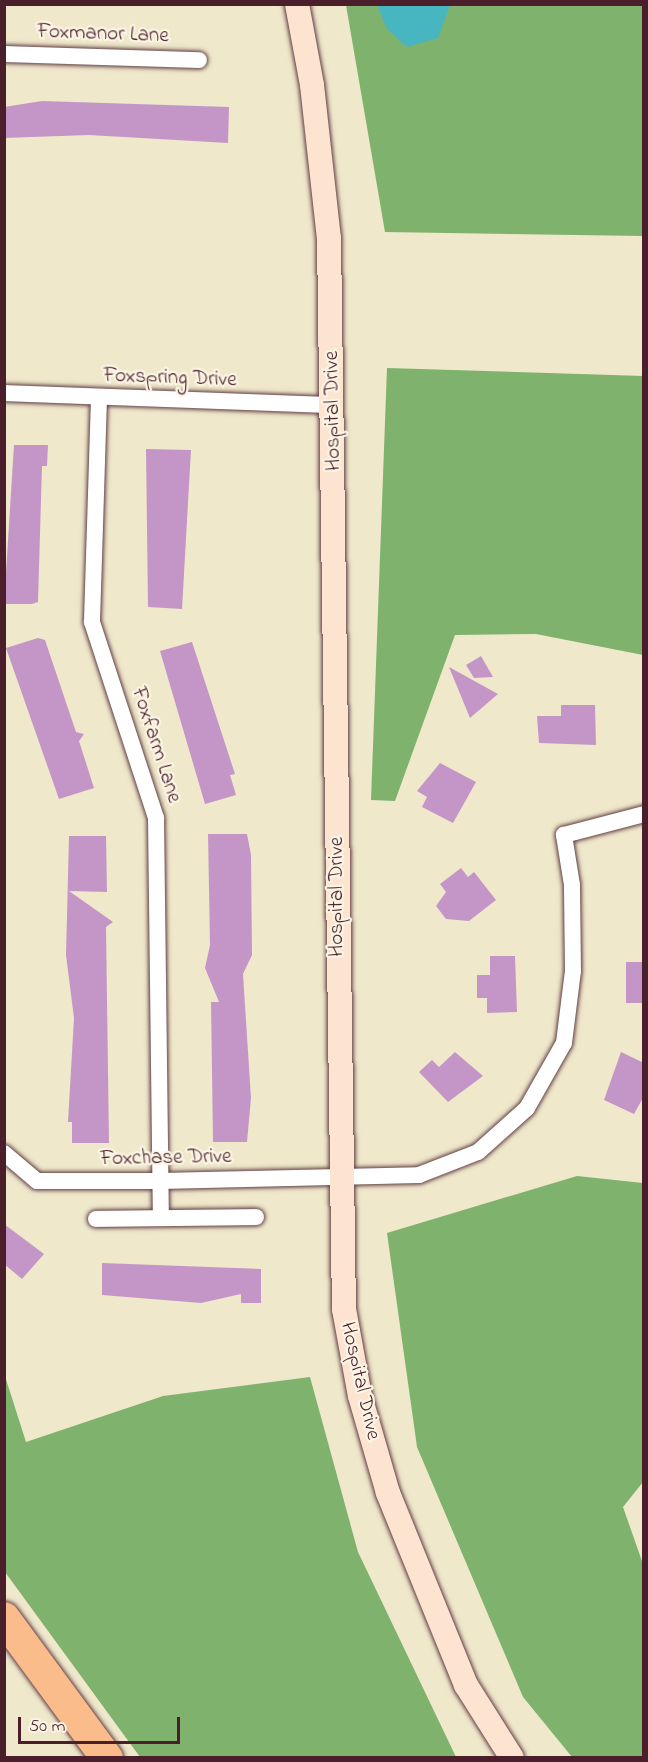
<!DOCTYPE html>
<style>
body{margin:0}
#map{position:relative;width:648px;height:1762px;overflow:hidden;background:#efe8cb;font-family:"Indie Flower",sans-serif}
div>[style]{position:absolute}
.forest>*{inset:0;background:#7fb26d}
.water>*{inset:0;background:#48b6c1}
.building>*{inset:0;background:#c496c7;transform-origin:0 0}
.roads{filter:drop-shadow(0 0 2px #633d43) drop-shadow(0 0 2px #633d43)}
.street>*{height:16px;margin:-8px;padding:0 8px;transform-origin:8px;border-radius:8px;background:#fff}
.secondary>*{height:24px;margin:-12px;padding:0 12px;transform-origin:12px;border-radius:12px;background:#fde4d1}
.highway>*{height:32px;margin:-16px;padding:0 16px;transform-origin:16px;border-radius:16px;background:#fabc8b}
span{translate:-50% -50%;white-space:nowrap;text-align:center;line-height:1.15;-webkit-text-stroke:4.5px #fcf5e5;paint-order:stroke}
.street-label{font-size:21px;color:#4a1f2b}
.frame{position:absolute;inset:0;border:6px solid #4a1f2b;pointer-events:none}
.scale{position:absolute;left:18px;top:1717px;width:162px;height:27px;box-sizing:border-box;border:3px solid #4a1f2b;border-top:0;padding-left:8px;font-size:18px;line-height:21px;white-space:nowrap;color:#4a1f2b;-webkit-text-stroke:4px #fcf5e5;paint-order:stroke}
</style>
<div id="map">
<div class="forest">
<i style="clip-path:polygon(346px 5px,643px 5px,643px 236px,385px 232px)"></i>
<i style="clip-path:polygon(387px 368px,644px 376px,643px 655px,536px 634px,455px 635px,395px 801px,371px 800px)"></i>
<i style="clip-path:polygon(577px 1176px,643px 1183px,643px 1482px,623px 1507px,643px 1564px,643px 1757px,572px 1757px,523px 1697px,417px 1447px,387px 1233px)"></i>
<i style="clip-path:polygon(4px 1373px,26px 1442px,163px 1396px,310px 1377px,358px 1552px,456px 1757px,140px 1757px,5px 1572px)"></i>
</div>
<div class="water">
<i style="clip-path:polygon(377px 5px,450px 5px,438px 38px,407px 47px,387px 29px)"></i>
</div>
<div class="building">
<i style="clip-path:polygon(42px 101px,229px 107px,228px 143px,89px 135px,4px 138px,4px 107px)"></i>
<i style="clip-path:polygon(14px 445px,48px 445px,47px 466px,42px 466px,38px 602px,32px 604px,4px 604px)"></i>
<i style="clip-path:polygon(146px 449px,191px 450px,182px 609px,148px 607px)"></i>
<i style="clip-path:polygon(38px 638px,45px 640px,76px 732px,84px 734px,79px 741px,94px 788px,59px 799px,6px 648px)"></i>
<i style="clip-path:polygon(192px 642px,235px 774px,230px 775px,236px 795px,205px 804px,160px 651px)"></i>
<i style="clip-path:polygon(481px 656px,493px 677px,474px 678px,466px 665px)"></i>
<i style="clip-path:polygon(449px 667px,498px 694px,470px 718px)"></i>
<i style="clip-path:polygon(561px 705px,595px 705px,596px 745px,539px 743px,537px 716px,561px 716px)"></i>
<i style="clip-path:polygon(440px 763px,476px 782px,453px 823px,422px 807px,427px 797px,417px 791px)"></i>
<i style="clip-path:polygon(208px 834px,247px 834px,251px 855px,252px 955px,243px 974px,251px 1098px,247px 1142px,213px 1142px,211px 1002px,219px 1002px,205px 968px,210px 945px)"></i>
<i style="clip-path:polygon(69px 836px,106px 836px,107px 892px,69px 891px,113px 922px,106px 927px,109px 1143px,72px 1143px,72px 1122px,68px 1122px,74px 1018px,66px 955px)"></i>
<i style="clip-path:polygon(461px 868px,468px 877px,474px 872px,496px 900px,469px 921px,446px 919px,436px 906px,446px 892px,440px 884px)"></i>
<i style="clip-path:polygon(490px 956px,515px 956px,517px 1012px,487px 1013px,487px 998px,477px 998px,477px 975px,490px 975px)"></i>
<i style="left:626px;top:962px;width:18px;height:41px"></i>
<i style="clip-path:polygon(455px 1052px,483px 1076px,448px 1102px,419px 1072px,432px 1060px,439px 1067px)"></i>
<i style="clip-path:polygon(621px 1052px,644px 1063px,644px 1096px,634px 1114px,604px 1100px)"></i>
<i style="clip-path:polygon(4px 1224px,44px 1254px,22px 1279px,4px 1264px)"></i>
<i style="clip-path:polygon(102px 1263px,261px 1269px,261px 1303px,241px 1303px,241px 1294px,201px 1303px,102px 1295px)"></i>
</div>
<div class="roads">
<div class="street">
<i style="left:4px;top:54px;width:195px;rotate:1.8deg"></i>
<i style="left:4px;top:393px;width:330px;rotate:2.1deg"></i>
<i style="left:99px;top:398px;width:224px;rotate:91.8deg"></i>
<i style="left:92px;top:622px;width:206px;rotate:71.9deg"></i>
<i style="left:156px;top:818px;width:400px;rotate:89.3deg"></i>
<i style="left:4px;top:1153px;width:43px;rotate:40.3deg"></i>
<i style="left:37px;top:1181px;width:123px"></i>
<i style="left:160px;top:1181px;width:259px;rotate:-1.3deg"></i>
<i style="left:419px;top:1175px;width:63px;rotate:-21.3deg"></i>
<i style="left:478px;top:1152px;width:66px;rotate:-41.9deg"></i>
<i style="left:527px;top:1108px;width:75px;rotate:-60.4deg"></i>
<i style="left:564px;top:1043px;width:73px;rotate:-82.9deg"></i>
<i style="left:573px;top:971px;width:86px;rotate:-90.7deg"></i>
<i style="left:572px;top:885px;width:51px;rotate:-99.1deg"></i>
<i style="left:564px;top:835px;width:83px;rotate:-14.7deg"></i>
<i style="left:96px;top:1219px;width:160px;rotate:-0.7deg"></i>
</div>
<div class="secondary">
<i style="left:297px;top:4px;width:82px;rotate:79.5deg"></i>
<i style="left:312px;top:85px;width:154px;rotate:83.7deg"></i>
<i style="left:329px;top:238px;width:1071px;rotate:89.2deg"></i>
<i style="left:344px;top:1309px;width:88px;rotate:79.6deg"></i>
<i style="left:360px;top:1396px;width:101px;rotate:73.9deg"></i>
<i style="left:388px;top:1493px;width:207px;rotate:67.9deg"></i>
<i style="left:466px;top:1685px;width:86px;rotate:57.8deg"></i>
</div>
<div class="highway">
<i style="left:4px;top:1618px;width:174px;rotate:53.7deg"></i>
</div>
</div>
<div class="street-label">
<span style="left:103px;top:34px;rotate:2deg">Foxmanor Lane</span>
<span style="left:170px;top:378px;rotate:2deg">Foxspring Drive</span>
<span style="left:333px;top:411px;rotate:-91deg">Hospital Drive</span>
<span style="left:156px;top:745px;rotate:72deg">Foxfarm Lane</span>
<span style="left:337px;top:897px;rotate:-90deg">Hospital Drive</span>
<span style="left:166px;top:1158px;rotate:-1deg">Foxchase Drive</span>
<span style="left:360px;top:1381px;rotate:77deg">Hospital Drive</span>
</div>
<div class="frame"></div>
<div class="scale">50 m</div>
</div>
